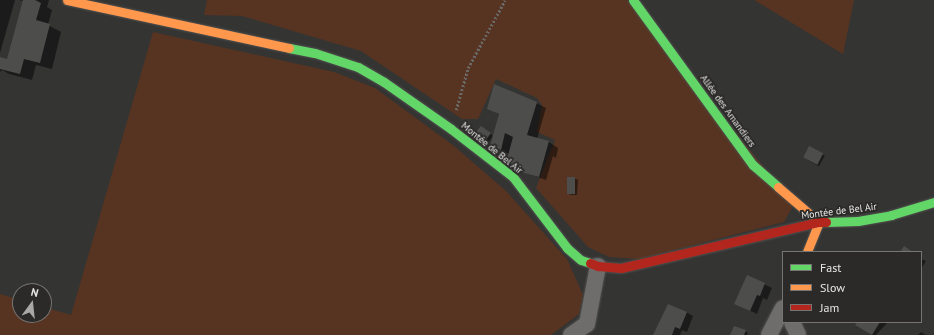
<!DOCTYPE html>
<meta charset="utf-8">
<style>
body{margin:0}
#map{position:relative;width:934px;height:335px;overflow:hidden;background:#343433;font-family:"PT Sans",sans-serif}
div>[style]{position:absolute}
.green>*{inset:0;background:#573421}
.shadow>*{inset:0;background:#0007;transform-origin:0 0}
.building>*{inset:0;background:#4d4d4c;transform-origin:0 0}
.path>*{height:2.5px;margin-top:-1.25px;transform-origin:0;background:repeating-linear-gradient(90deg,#6a6968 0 2px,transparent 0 4px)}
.roads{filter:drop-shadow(0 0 1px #515150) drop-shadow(0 0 1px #515150)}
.street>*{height:16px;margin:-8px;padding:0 8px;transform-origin:8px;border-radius:8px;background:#6e6d6c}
.fast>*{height:9px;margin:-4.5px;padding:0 4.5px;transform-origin:4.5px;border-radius:4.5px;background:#63d668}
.slow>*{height:9px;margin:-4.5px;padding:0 4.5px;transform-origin:4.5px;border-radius:4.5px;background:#ff974d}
.jam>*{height:9px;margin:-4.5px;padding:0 4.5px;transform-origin:4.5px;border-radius:4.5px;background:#b3261e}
span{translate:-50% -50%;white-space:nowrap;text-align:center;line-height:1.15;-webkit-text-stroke:3.5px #2b2a28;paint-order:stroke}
.street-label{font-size:10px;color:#e7e6e5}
.legend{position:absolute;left:782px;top:251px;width:140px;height:72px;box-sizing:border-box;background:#2b2a28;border:1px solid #767574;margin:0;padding:5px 7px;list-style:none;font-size:12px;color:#e7e6e5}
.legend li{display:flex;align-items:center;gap:8px;height:20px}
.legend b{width:20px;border:1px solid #767574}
.north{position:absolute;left:12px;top:283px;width:40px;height:40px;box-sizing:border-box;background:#2b2a28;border:1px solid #767574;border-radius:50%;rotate:15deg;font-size:11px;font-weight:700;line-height:16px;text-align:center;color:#e7e6e5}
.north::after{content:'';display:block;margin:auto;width:14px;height:18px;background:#a8a8a7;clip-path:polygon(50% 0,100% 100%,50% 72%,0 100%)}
</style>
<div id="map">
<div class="green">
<i style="clip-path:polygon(207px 0,627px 0,794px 204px,784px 222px,639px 259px,609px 257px,588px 247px,536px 188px,555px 140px,537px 132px,542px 105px,537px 98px,496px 79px,478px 119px,462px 119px,361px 51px,242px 16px,204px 15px)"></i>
<i style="clip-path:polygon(754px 0,854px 0,843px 54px)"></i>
<i style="clip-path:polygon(153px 32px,334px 72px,375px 88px,454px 146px,506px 191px,567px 259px,583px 295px,579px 314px,551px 335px,0 335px,0 294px,20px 300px,20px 315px,44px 315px,44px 307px,71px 315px)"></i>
</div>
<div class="shadow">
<i style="clip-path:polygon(0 0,15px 0,0 53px)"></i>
<i style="clip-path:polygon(19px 0,49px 0,47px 7px,52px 10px,48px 25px,61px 32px,52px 69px,36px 65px,32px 80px,9px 74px,2px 70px,0 72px,0 58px,8px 60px,24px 1px)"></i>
<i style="clip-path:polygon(536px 103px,546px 108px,537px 139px,549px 142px,558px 148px,556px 158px,553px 156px,546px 180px,518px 170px,509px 154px,491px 146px,500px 115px,488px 108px)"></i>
<i style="clip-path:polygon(485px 129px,493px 136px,489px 142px,486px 140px)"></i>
<i style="left:809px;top:147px;width:18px;height:12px;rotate:29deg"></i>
<i style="clip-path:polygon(574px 178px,578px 180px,577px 195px,571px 195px,568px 193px)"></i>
<i style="clip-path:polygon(921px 259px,926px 261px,921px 269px)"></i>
<i style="clip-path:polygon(747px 276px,772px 288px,767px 300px,763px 298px,757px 314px,736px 304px)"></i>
<i style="clip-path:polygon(686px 312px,693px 316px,687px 332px,682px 330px,680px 335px,654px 335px)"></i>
<i style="clip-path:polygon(858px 322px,888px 322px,876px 335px,872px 335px,856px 325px)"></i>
<i style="clip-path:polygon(745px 331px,748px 333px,747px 335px,732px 335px)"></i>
<i style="clip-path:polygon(921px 332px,926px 335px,918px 335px)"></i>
</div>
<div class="building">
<i style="clip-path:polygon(23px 0,35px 0,41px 3px,36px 20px,50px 24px,40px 63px,24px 59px,20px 74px,0 69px,0 57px,7px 59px)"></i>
<i style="clip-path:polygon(494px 84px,537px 102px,527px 135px,549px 141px,539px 177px,517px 171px,506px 163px,513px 137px,505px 133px,501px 150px,490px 146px,499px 114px,487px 109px)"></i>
<i style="clip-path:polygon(481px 126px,491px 133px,485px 141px,476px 132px)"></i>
<i style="left:809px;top:146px;width:16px;height:13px;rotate:27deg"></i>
<i style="left:567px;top:177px;width:8px;height:17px"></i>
<i style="clip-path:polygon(904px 246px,913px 252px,900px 252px)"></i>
<i style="clip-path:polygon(747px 275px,765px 283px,760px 296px,757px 295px,750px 311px,734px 304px)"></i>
<i style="clip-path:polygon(668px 304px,687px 312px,680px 329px,675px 327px,672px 335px,653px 335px)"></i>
<i style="clip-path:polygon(857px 322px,880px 322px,872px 335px,855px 325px)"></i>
<i style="clip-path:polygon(734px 326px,746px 330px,744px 335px,730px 335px)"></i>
</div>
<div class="path">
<i style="left:456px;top:110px;width:44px;rotate:-74.1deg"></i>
<i style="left:468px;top:68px;width:77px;rotate:-61.4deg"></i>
</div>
<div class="roads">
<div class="street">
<i style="left:792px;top:322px;width:14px;rotate:65deg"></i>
<i style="left:571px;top:335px;width:19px;rotate:-35deg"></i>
<i style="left:587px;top:324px;width:59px;rotate:-79.3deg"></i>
<i style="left:769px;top:335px;width:30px;rotate:-63deg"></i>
</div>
<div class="fast">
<i style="left:633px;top:0;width:204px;rotate:54deg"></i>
<i style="left:753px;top:165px;width:33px;rotate:41deg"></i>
<i style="left:289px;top:48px;width:26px;rotate:11deg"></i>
<i style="left:315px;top:53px;width:45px;rotate:18deg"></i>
<i style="left:358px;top:67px;width:30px;rotate:30deg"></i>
<i style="left:384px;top:82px;width:82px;rotate:35deg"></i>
<i style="left:451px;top:129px;width:78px;rotate:37.7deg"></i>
<i style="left:513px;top:177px;width:89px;rotate:52.7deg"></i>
<i style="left:567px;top:248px;width:18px;rotate:41deg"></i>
<i style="left:581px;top:260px;width:9px;rotate:18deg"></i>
<i style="left:826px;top:222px;width:32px;rotate:-2deg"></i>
<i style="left:858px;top:221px;width:34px;rotate:-10deg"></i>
<i style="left:891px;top:215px;width:45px;rotate:-16.8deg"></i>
</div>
<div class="slow">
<i style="left:67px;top:0;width:227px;rotate:12.2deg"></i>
<i style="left:778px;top:187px;width:54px;rotate:40.5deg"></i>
<i style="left:819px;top:222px;width:32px;rotate:112deg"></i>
</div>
<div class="jam">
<i style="left:590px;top:263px;width:9px;rotate:21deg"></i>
<i style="left:598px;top:266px;width:23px;rotate:5deg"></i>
<i style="left:621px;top:268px;width:203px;rotate:-13.1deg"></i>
<i style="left:819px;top:222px;width:7px"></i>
</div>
</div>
<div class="street-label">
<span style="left:728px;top:111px;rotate:54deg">Allée des Amandiers</span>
<span style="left:492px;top:148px;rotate:39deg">Montée de Bel Air</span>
<span style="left:839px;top:211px;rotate:-7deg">Montée de Bel Air</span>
</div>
<ul class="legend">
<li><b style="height:5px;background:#63d668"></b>Fast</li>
<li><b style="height:5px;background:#ff974d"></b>Slow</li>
<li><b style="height:5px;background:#b3261e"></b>Jam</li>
</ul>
<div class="north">N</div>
</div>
